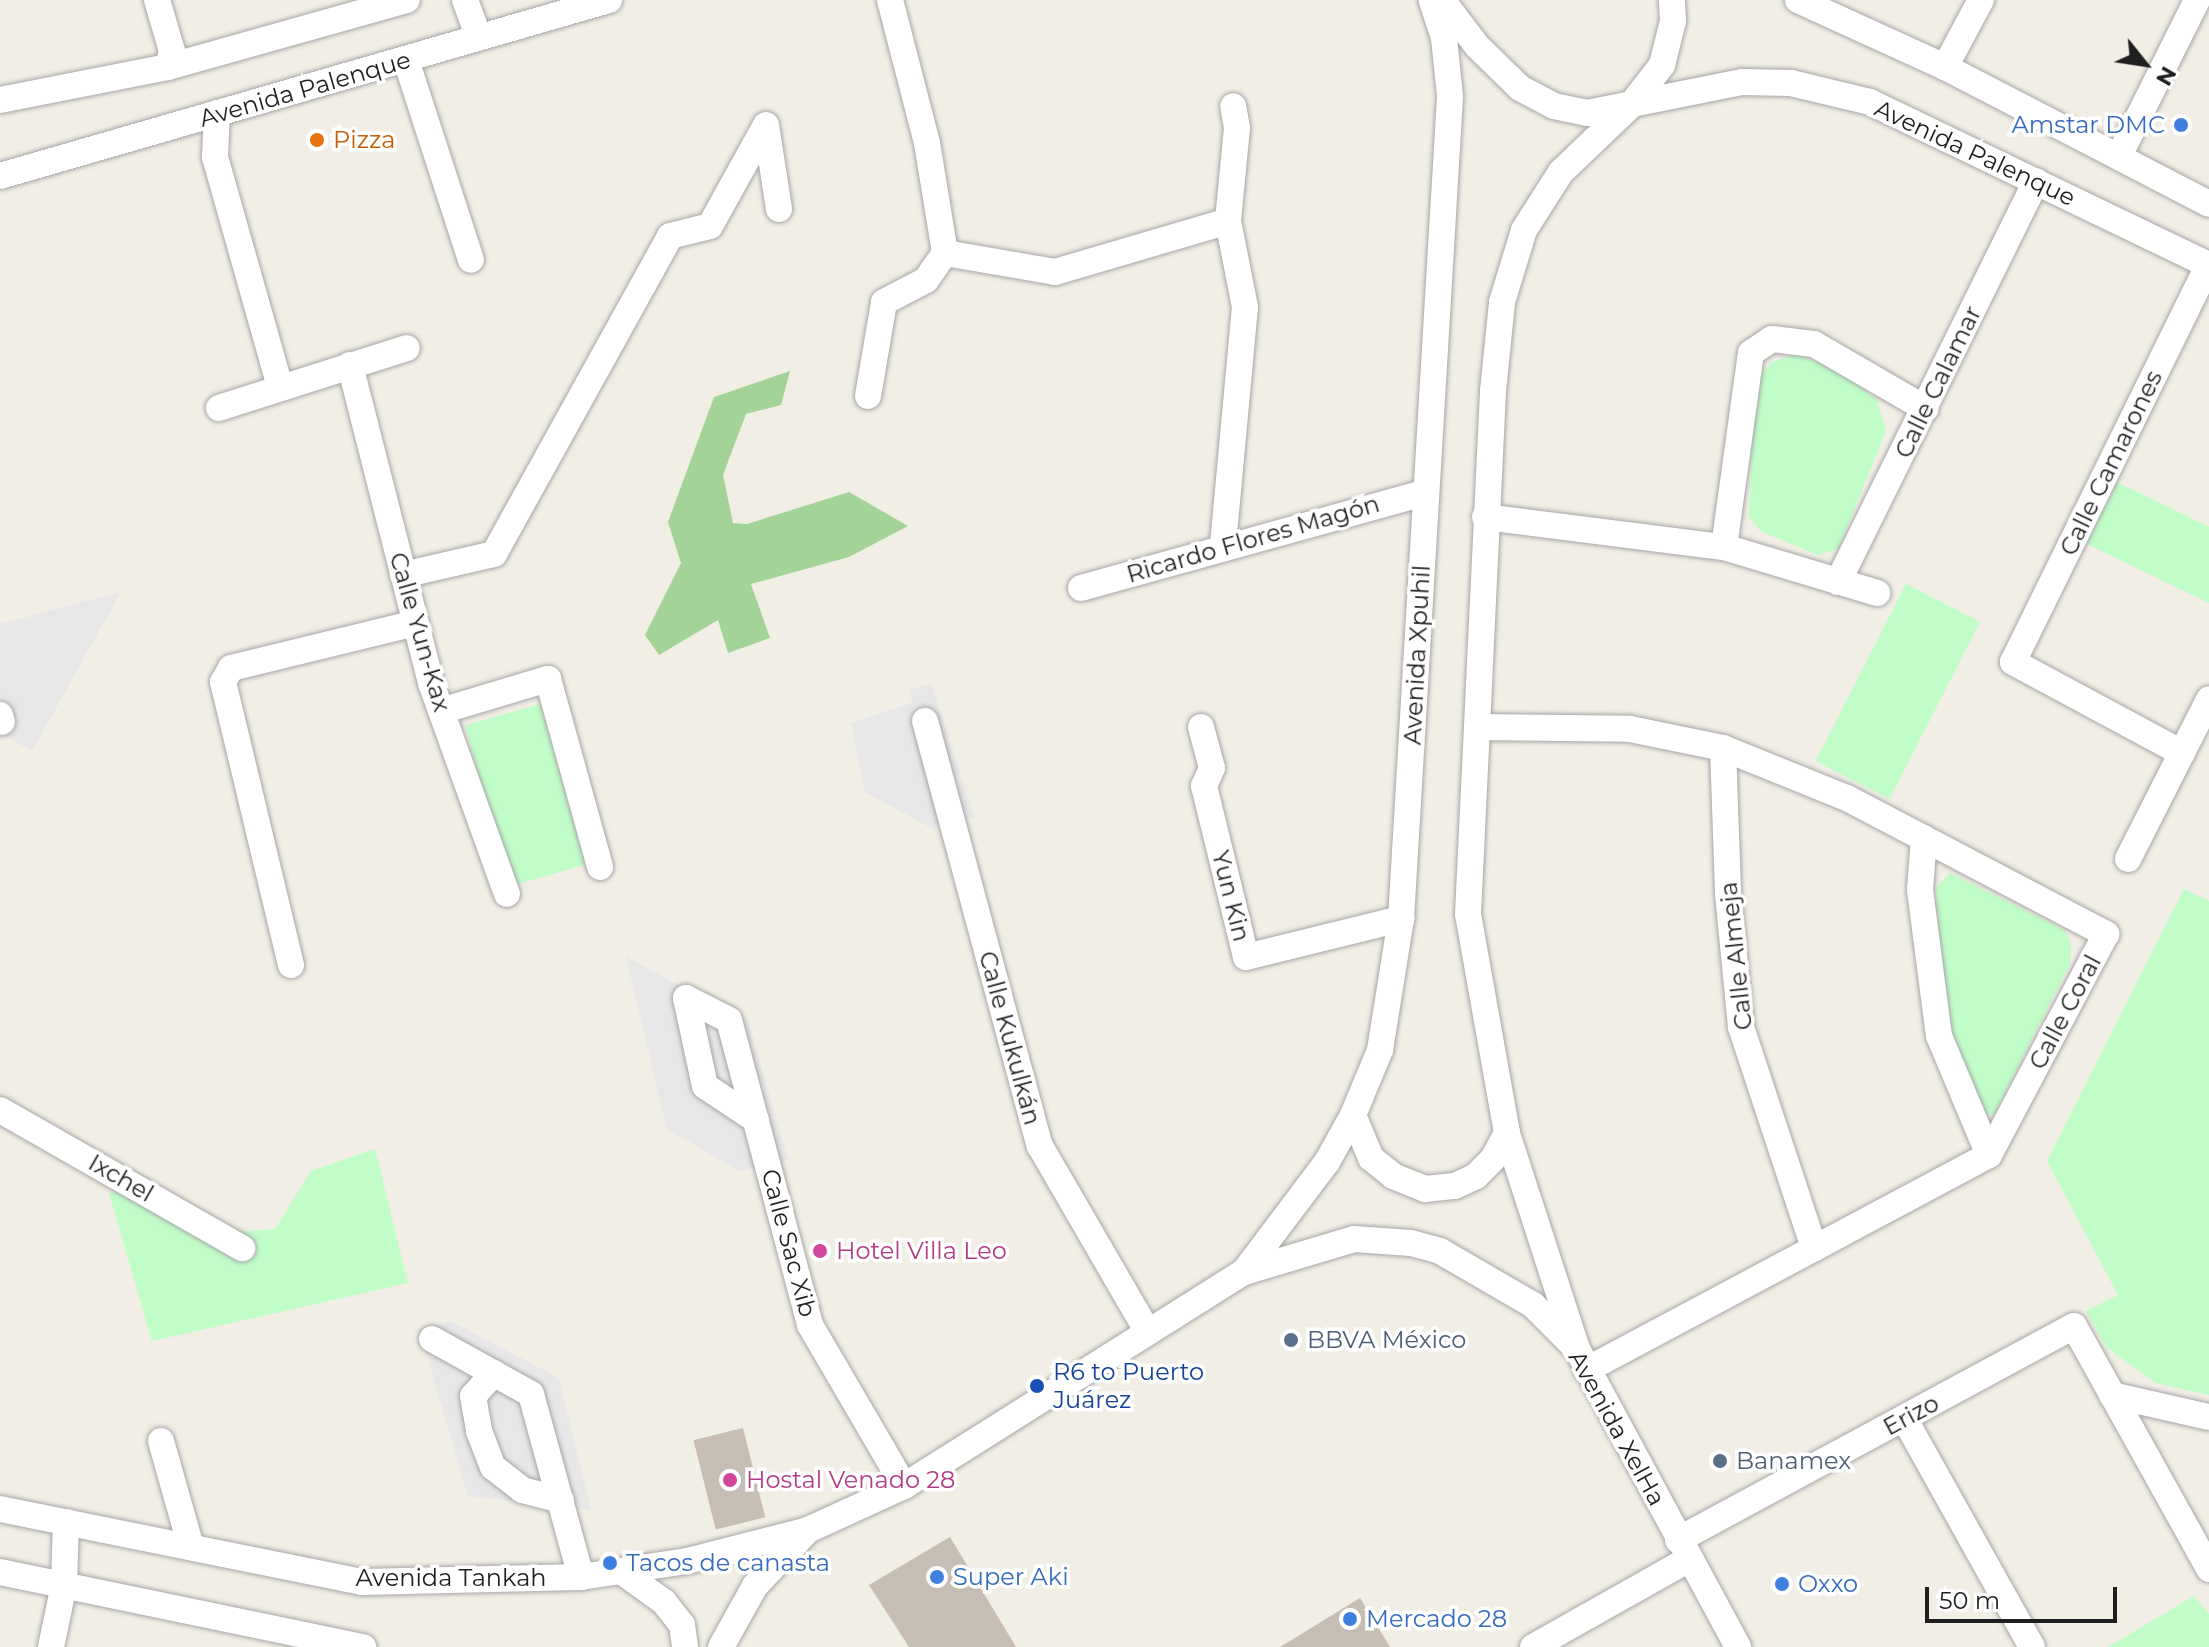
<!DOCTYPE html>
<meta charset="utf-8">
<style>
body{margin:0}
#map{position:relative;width:2209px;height:1647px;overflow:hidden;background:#f1eee5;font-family:Montserrat,sans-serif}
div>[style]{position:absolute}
.forest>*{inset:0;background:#a4d397}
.park>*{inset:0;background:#c0fdc9;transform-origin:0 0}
.parking>*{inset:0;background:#e7e7e7}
.building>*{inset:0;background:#c6bdb4;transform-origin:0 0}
.roads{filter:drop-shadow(0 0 2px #a6a6a6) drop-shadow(0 0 2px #a6a6a6)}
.minor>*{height:26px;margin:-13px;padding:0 13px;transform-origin:13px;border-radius:13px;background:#fff}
.dots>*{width:22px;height:22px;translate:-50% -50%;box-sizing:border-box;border:4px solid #fff;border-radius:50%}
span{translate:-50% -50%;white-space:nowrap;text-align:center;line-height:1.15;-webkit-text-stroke:7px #fff;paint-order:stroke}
.street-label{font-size:24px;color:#1f1f1f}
.shop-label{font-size:24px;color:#366cbe}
.right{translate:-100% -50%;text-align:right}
.left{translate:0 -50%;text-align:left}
.food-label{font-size:24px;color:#c56008}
.hotel-label{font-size:24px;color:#b23c85}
.service-label{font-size:24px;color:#4e5e75}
.transit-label{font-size:24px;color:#164399}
.north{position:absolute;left:2105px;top:24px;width:80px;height:80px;-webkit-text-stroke:6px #fff;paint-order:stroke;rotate:120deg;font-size:22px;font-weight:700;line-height:32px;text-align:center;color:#1f1f1f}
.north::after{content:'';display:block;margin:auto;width:28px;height:36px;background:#1f1f1f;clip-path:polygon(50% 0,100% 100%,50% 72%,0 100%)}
.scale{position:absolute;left:1925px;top:1587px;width:192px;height:36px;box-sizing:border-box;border:4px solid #1f1f1f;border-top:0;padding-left:10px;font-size:24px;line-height:28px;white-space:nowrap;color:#1f1f1f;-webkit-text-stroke:6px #fff;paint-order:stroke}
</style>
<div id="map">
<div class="forest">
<i style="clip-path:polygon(790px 371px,781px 405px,746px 414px,723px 475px,733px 523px,747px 524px,849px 492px,908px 526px,849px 557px,751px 584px,770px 638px,728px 653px,718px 620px,659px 655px,645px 635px,681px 563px,668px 522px,714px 397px)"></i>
</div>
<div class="park">
<i style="clip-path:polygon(1796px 354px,1843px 372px,1877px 400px,1886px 431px,1838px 549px,1818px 555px,1760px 531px,1749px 516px,1755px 383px,1772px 362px)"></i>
<i style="clip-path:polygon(2117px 482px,2209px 527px,2209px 603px,2087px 544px)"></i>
<i style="left:1906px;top:584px;width:83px;height:199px;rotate:27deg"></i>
<i style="left:540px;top:704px;width:167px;height:78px;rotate:74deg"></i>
<i style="clip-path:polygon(1950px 873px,2065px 930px,2071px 944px,2070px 964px,1994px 1114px,1986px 1115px,1963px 1067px,1944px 1003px,1936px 888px)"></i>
<i style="clip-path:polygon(2184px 889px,2209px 901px,2209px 1395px,2155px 1383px,2106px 1347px,2086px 1311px,2118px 1295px,2047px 1161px)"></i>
<i style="clip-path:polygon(375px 1149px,408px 1283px,152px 1341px,109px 1193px,144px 1181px,234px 1232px,275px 1229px,311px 1171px)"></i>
<i style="clip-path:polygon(2194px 1596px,2209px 1614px,2209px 1647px,2108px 1647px)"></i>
</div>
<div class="parking">
<i style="clip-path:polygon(121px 592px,32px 751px,0 733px,0 624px)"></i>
<i style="clip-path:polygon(931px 683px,975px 818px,933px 829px,865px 792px,851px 723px,913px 702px,909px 690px)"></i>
<i style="clip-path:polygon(626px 957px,748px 1021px,788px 1160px,739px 1171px,667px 1129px)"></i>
<i style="clip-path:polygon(451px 1321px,559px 1378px,591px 1510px,468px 1496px,419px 1329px)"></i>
</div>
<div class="building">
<i style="left:743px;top:1428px;width:92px;height:51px;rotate:76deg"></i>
<i style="clip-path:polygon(950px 1537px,1016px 1647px,909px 1647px,869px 1585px)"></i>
<i style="clip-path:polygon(1360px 1598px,1390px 1647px,1280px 1647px)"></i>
</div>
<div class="roads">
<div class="minor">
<i style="left:157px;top:0;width:53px;rotate:73.6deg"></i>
<i style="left:172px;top:51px;width:16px;rotate:104deg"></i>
<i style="left:465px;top:0;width:40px;rotate:69.8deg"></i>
<i style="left:1442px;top:0;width:58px;rotate:52.7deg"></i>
<i style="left:1477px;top:46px;width:60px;rotate:44.3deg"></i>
<i style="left:1520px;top:88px;width:38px;rotate:28deg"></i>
<i style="left:1554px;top:106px;width:34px;rotate:12deg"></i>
<i style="left:1587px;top:113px;width:158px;rotate:-11.3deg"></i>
<i style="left:1742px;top:82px;width:49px;rotate:1.2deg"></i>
<i style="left:1791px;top:83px;width:81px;rotate:13.5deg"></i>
<i style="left:1870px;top:102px;width:376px;rotate:25.7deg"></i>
<i style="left:1798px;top:0;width:162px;rotate:24.5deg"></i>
<i style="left:1945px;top:67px;width:297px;rotate:27.4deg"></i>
<i style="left:406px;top:60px;width:210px;rotate:72deg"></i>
<i style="left:1945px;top:67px;width:76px;rotate:-61.8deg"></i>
<i style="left:0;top:100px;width:171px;rotate:-11.1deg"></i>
<i style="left:168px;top:67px;width:248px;rotate:-15.7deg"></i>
<i style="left:217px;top:113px;width:44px;rotate:92.6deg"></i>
<i style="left:215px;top:157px;width:238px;rotate:74.2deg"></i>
<i style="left:2119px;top:156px;width:174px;rotate:-63.4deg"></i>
<i style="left:0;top:176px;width:634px;rotate:-16.12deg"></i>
<i style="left:945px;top:253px;width:112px;rotate:9.8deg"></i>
<i style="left:1055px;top:272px;width:180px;rotate:-16.4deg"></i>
<i style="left:1228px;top:221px;width:93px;rotate:-84.5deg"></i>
<i style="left:1237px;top:128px;width:22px;rotate:-100deg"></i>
<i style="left:350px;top:365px;width:328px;rotate:75.7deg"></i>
<i style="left:431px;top:683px;width:224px;rotate:70.2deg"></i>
<i style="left:868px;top:396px;width:95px;rotate:-80.3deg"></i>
<i style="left:884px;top:302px;width:47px;rotate:-27.6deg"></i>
<i style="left:926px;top:280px;width:33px;rotate:-55deg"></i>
<i style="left:945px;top:253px;width:111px;rotate:-99.3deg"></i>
<i style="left:927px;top:143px;width:148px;rotate:-104.5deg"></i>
<i style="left:219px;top:408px;width:197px;rotate:-17.7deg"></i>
<i style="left:1485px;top:517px;width:241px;rotate:7.2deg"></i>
<i style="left:1724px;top:547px;width:160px;rotate:16.7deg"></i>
<i style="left:1223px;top:544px;width:238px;rotate:-84.7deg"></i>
<i style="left:1245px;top:307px;width:88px;rotate:-101.2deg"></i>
<i style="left:1724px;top:547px;width:196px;rotate:-82.1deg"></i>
<i style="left:1751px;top:353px;width:25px;rotate:-34deg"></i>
<i style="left:1772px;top:339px;width:42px;rotate:6.8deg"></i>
<i style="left:1814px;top:344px;width:129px;rotate:30.1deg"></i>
<i style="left:403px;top:575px;width:93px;rotate:-13deg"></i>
<i style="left:494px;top:554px;width:363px;rotate:-61deg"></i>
<i style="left:670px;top:236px;width:41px;rotate:-14deg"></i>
<i style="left:710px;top:226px;width:115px;rotate:-61deg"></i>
<i style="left:766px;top:125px;width:85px;rotate:81.2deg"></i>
<i style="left:1838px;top:582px;width:447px;rotate:-63.7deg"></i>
<i style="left:1081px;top:588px;width:358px;rotate:-15.5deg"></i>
<i style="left:441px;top:711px;width:112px;rotate:-16.7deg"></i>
<i style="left:548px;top:679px;width:195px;rotate:74.5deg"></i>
<i style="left:0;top:715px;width:7px;rotate:74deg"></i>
<i style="left:925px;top:721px;width:440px;rotate:74.9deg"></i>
<i style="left:1040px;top:1146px;width:215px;rotate:59.9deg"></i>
<i style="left:1201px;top:727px;width:42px;rotate:75deg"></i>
<i style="left:1212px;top:768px;width:20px;rotate:114deg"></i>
<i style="left:1204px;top:786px;width:176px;rotate:76.2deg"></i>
<i style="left:1246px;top:957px;width:160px;rotate:-13.8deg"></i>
<i style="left:1477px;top:727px;width:153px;rotate:0.7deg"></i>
<i style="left:1630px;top:729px;width:95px;rotate:11.5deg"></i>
<i style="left:1723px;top:748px;width:134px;rotate:22deg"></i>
<i style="left:1847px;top:798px;width:293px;rotate:27.7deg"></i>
<i style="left:2106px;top:934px;width:250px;rotate:117.9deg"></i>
<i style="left:1989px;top:1155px;width:456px;rotate:151.9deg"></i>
<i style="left:1723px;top:748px;width:146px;rotate:88deg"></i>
<i style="left:1728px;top:894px;width:134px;rotate:84.4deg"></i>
<i style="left:1741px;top:1027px;width:233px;rotate:71.7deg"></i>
<i style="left:2182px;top:753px;width:192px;rotate:-151.7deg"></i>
<i style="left:2013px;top:662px;width:442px;rotate:-63.8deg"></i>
<i style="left:1924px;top:838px;width:52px;rotate:94.4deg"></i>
<i style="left:1920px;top:890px;width:147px;rotate:82.6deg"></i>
<i style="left:1939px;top:1036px;width:129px;rotate:67.2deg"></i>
<i style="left:2128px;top:859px;width:179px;rotate:-63.1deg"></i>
<i style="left:291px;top:965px;width:291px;rotate:-103.5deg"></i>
<i style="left:223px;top:682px;width:16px;rotate:-60deg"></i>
<i style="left:231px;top:668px;width:190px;rotate:-13.7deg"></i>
<i style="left:0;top:1110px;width:279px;rotate:29.7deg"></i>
<i style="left:1353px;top:1115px;width:47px;rotate:67.3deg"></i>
<i style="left:1371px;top:1158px;width:28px;rotate:39deg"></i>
<i style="left:1393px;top:1176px;width:35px;rotate:22deg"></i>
<i style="left:1425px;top:1189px;width:30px;rotate:-6deg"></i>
<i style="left:1455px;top:1186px;width:23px;rotate:-25deg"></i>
<i style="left:1476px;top:1176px;width:24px;rotate:-45deg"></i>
<i style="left:1493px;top:1159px;width:30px;rotate:-62deg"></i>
<i style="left:756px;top:1120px;width:61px;rotate:-146.3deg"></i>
<i style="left:705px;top:1086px;width:90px;rotate:-102.2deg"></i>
<i style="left:686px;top:998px;width:48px;rotate:27.1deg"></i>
<i style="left:729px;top:1020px;width:316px;rotate:75.1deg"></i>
<i style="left:810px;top:1325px;width:186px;rotate:59.7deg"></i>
<i style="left:1244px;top:1272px;width:138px;rotate:-53deg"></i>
<i style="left:1327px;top:1162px;width:54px;rotate:-61deg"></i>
<i style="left:1353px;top:1115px;width:70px;rotate:-67.4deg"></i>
<i style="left:1380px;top:1050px;width:133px;rotate:-80.9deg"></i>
<i style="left:1401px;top:919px;width:824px;rotate:-86.59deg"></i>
<i style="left:1450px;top:96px;width:58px;rotate:-95.9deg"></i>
<i style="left:1444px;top:38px;width:40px;rotate:-108deg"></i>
<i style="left:432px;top:1339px;width:113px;rotate:29.1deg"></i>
<i style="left:531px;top:1394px;width:190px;rotate:74.7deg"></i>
<i style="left:1577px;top:1349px;width:227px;rotate:-108deg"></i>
<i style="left:1507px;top:1133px;width:222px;rotate:-100.1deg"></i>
<i style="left:1468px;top:914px;width:524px;rotate:-87.26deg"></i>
<i style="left:1493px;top:391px;width:89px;rotate:-84.2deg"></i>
<i style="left:1502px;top:302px;width:75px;rotate:-73deg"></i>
<i style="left:1524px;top:230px;width:69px;rotate:-57.5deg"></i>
<i style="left:1561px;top:172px;width:97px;rotate:-43.7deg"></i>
<i style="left:1631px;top:105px;width:51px;rotate:-52.2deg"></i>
<i style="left:1662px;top:65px;width:45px;rotate:-76deg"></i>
<i style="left:1673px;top:21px;width:21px;rotate:-93deg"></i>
<i style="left:494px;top:1373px;width:31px;rotate:132deg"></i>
<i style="left:473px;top:1396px;width:36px;rotate:80deg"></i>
<i style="left:479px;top:1431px;width:39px;rotate:69deg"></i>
<i style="left:493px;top:1467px;width:37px;rotate:38deg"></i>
<i style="left:522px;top:1490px;width:40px;rotate:14.4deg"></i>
<i style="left:2112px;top:1395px;width:99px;rotate:12.8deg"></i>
<i style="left:1904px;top:1418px;width:262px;rotate:60.8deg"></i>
<i style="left:161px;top:1441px;width:110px;rotate:74.2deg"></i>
<i style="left:0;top:1509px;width:369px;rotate:11.4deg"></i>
<i style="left:362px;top:1582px;width:219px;rotate:-1.3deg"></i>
<i style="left:581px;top:1577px;width:107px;rotate:-8.6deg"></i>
<i style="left:687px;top:1561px;width:122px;rotate:-14.3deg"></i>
<i style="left:1678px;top:1540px;width:450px;rotate:-28.4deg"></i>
<i style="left:2074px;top:1326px;width:278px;rotate:60.9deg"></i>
<i style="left:621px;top:1571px;width:53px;rotate:35.8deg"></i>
<i style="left:664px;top:1602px;width:29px;rotate:52deg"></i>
<i style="left:682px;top:1625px;width:22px;rotate:82deg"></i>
<i style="left:0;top:1572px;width:371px;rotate:11.7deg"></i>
<i style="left:51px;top:1647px;width:63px;rotate:-78.2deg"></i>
<i style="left:64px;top:1585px;width:63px;rotate:-88.2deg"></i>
<i style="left:721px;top:1647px;width:70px;rotate:-60.9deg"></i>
<i style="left:755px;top:1586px;width:77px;rotate:-46.6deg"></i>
<i style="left:808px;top:1530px;width:106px;rotate:-24.6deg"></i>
<i style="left:904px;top:1486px;width:402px;rotate:-32.2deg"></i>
<i style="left:1244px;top:1272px;width:115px;rotate:-16.7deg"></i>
<i style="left:1354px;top:1239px;width:57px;rotate:4deg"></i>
<i style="left:1411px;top:1243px;width:30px;rotate:15deg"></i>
<i style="left:1440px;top:1251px;width:108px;rotate:30.1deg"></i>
<i style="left:1533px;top:1305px;width:62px;rotate:45deg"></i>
<i style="left:1577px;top:1349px;width:339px;rotate:61.6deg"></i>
<i style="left:1533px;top:1647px;width:179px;rotate:-29.4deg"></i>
</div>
</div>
<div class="dots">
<i style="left:2181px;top:125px;background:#3f7fe0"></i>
<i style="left:317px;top:140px;background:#e8710a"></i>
<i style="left:820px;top:1251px;background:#d1479c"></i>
<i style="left:1291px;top:1340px;background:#5c6f8a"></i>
<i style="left:1037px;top:1386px;background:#1a4fb4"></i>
<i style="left:1720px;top:1461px;background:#5c6f8a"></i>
<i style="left:730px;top:1480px;background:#d1479c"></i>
<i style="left:610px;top:1563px;background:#3f7fe0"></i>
<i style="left:937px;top:1577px;background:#3f7fe0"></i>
<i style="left:1782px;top:1584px;background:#3f7fe0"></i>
<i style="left:1350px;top:1619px;background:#3f7fe0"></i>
</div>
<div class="street-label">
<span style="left:305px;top:89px;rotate:-16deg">Avenida Palenque</span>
<span style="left:1975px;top:153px;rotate:25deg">Avenida Palenque</span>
<span style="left:1938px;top:382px;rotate:-64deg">Calle Calamar</span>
<span style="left:2111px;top:463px;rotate:-64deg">Calle Camarones</span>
<span style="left:1253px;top:539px;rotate:-16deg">Ricardo Flores Magón</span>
<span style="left:420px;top:632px;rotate:74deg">Calle Yun-Kax</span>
<span style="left:1417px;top:655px;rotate:-87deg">Avenida Xpuhil</span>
<span style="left:1231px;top:896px;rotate:76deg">Yun Kin</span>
<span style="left:1736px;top:956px;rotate:-96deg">Calle Almeja</span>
<span style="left:2065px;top:1012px;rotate:-62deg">Calle Coral</span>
<span style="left:1010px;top:1038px;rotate:75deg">Calle Kukulkán</span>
<span style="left:121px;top:1178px;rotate:30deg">Ixchel</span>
<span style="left:789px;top:1243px;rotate:75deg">Calle Sac Xib</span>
<span style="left:1911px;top:1415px;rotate:-28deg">Erizo</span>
<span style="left:1617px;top:1428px;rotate:61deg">Avenida XelHa</span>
<span style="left:451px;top:1578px">Avenida Tankah</span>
</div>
<div class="shop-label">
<span class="right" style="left:2165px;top:125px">Amstar DMC</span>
<span class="left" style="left:626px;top:1563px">Tacos de canasta</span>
<span class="left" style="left:953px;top:1577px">Super Aki</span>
<span class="left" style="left:1798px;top:1584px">Oxxo</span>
<span class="left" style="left:1366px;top:1619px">Mercado 28</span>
</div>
<div class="food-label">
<span class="left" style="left:333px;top:140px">Pizza</span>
</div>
<div class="hotel-label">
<span class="left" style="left:836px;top:1251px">Hotel Villa Leo</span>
<span class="left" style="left:746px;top:1480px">Hostal Venado 28</span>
</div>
<div class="service-label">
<span class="left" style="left:1307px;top:1340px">BBVA México</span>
<span class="left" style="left:1736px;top:1461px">Banamex</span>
</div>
<div class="transit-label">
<span class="left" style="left:1053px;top:1386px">R6 to Puerto<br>Juárez</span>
</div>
<div class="north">N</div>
<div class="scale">50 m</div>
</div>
